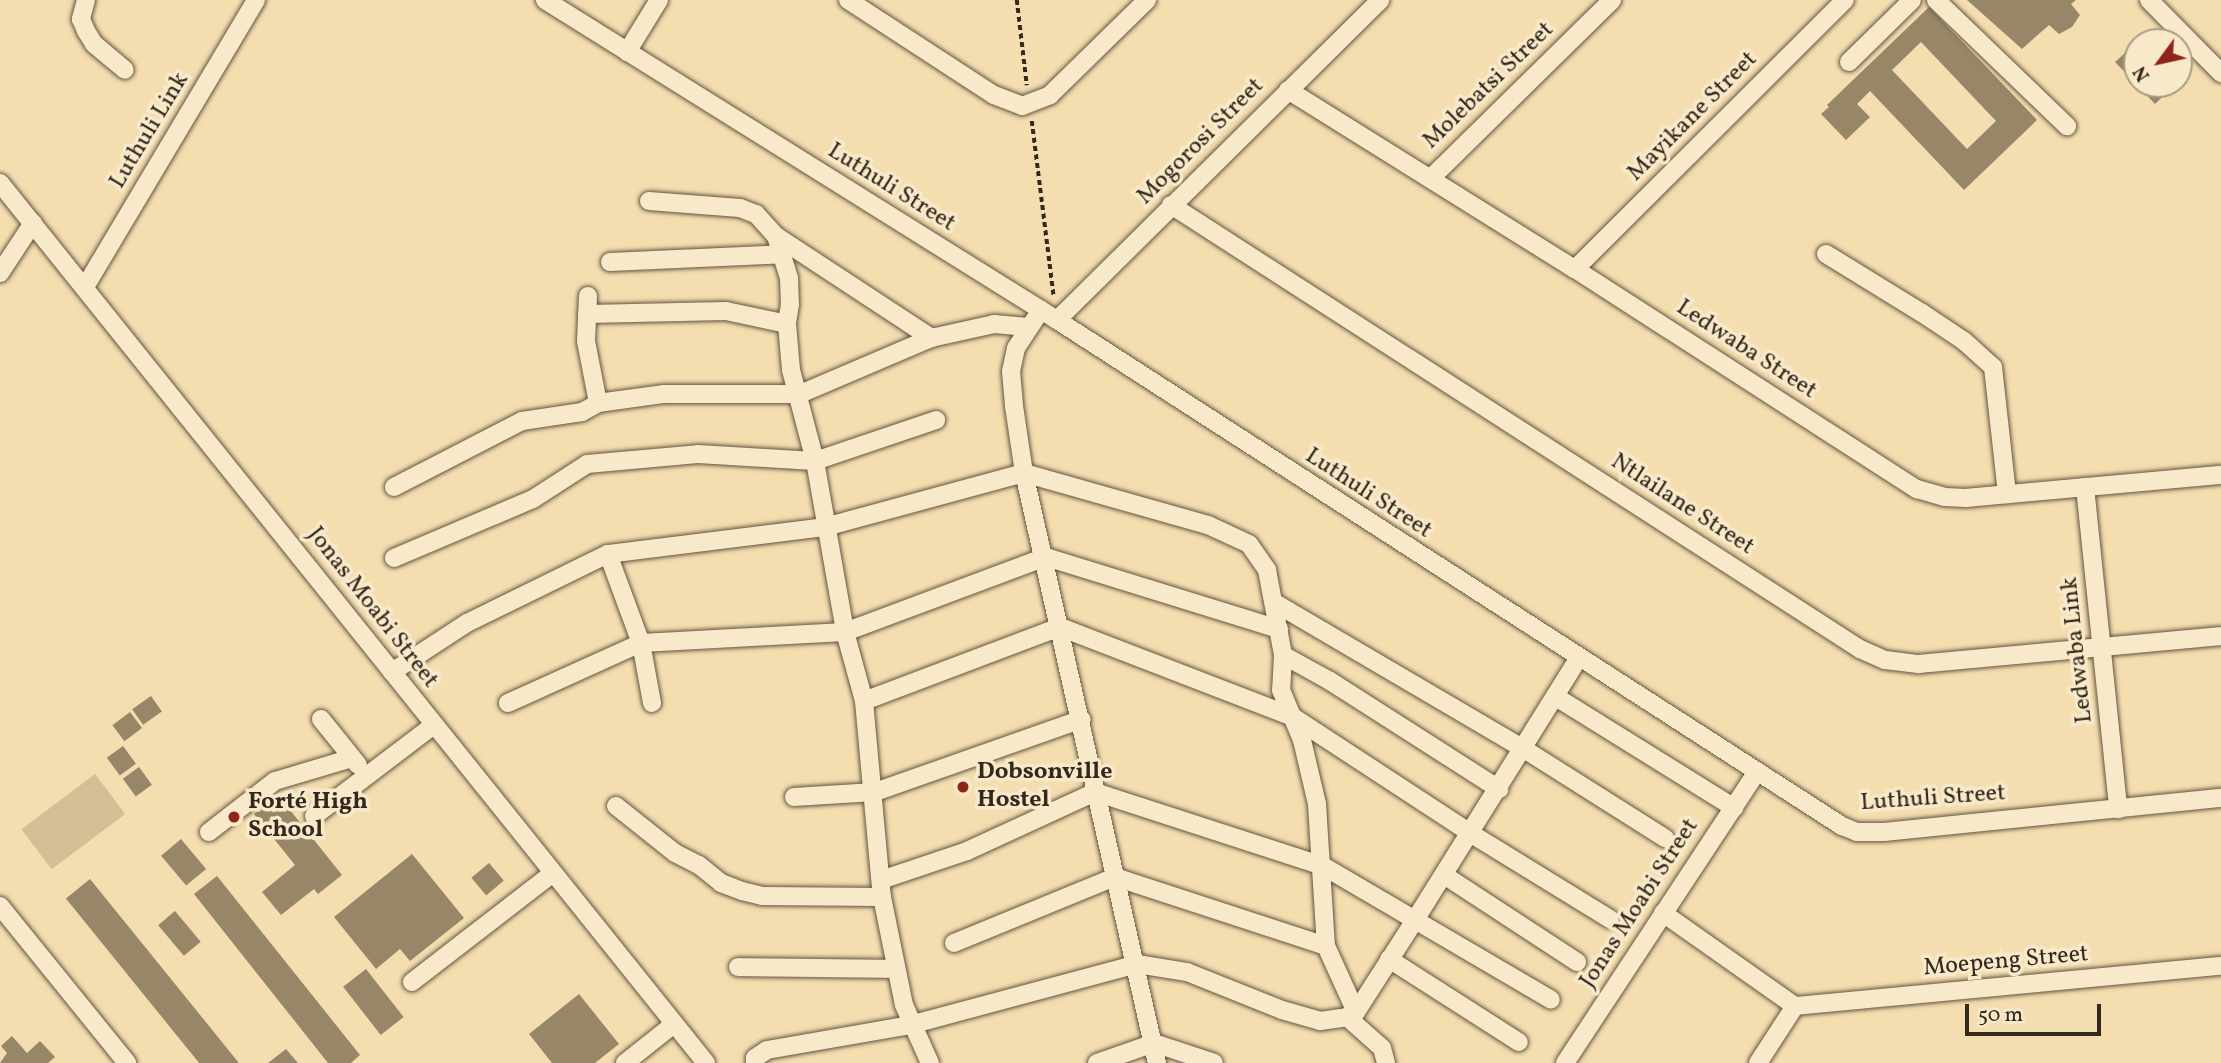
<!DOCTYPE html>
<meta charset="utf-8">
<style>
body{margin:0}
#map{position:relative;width:2221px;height:1063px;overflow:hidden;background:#f4ddaf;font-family:Vollkorn,serif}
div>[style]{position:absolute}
.green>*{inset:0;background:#d3be96;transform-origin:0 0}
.building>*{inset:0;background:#978668;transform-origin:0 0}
.path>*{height:3.5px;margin-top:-1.75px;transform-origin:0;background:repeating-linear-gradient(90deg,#32281b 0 5px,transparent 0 8.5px)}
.roads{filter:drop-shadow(0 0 2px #625540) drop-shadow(0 0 2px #625540)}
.minor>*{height:18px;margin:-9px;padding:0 9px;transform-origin:9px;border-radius:9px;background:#f8e9cb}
.dots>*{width:19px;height:19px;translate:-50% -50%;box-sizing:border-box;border:4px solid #f8e9cb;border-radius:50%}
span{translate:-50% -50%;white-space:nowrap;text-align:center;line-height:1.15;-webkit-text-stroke:7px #f8e9cb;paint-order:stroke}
.street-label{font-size:24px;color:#32281b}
.poi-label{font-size:24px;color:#32281b;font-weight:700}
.left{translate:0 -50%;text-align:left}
.north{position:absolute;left:2123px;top:28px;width:70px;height:70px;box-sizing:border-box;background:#f8e9cb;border:2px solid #a99c85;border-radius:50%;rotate:237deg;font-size:19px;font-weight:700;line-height:28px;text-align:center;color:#32281b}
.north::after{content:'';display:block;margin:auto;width:24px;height:32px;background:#8f2418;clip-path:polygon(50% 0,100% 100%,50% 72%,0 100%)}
.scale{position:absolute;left:1965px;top:1004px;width:136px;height:32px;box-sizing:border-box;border:4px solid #32281b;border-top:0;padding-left:9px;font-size:21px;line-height:24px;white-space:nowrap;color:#32281b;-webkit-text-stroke:5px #f8e9cb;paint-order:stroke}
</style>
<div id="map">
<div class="green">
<i style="left:95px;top:774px;width:50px;height:92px;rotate:53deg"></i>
</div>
<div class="building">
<i style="clip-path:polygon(1967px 0,2076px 0,2071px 4px,2080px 15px,2072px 27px,2059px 34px,2049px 25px,2022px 49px)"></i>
<i style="clip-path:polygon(evenodd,1929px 7px,2037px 120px,1964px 190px,1870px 91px,1857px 104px,1870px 117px,1846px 140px,1821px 114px,1829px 107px,1827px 105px,1929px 7px,1921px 42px,1996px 121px,1967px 149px,1892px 70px,1921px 42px)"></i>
<i style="clip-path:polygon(2137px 42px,2137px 84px,2176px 84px,2155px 104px,2115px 62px)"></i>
<i style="left:151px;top:696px;width:19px;height:23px;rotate:55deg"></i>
<i style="left:130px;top:712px;width:20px;height:22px;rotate:53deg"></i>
<i style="left:123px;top:746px;width:22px;height:20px;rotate:54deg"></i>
<i style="left:139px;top:767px;width:22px;height:20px;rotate:54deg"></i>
<i style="clip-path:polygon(278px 795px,342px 875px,318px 894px,314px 889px,281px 915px,262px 892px,295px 865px,254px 814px)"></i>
<i style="left:181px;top:839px;width:39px;height:26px;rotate:50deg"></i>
<i style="clip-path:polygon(412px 854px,464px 918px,410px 961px,400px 949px,376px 969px,334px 917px)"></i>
<i style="left:489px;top:863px;width:23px;height:23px;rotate:50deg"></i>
<i style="clip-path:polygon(217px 876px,360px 1055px,351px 1063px,328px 1063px,194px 894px)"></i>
<i style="left:90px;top:879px;width:236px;height:31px;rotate:51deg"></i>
<i style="left:175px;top:911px;width:40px;height:22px;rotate:50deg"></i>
<i style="left:366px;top:969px;width:61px;height:29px;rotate:52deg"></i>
<i style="clip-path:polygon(579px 994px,619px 1044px,595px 1063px,552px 1063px,529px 1034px)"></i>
<i style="clip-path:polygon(12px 1036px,27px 1053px,40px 1041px,55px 1057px,48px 1063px,0 1063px,7px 1053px,1px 1046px)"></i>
<i style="clip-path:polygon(286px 1049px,298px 1063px,268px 1063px)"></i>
</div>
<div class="path">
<i style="left:1017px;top:0;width:86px;rotate:83.3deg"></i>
<i style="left:1032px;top:121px;width:177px;rotate:82.9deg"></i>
</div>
<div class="roads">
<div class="minor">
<i style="left:86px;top:0;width:20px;rotate:105deg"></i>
<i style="left:81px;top:19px;width:13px;rotate:67deg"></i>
<i style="left:86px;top:31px;width:15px;rotate:58deg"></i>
<i style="left:94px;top:44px;width:40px;rotate:40deg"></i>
<i style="left:545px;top:0;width:604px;rotate:32.01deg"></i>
<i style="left:1057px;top:320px;width:934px;rotate:32.81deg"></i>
<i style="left:1842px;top:826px;width:16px;rotate:22deg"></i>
<i style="left:1857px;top:832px;width:27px"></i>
<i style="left:1884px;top:832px;width:339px;rotate:-5.8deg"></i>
<i style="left:848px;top:0;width:174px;rotate:33.1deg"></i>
<i style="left:994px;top:95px;width:30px;rotate:21deg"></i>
<i style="left:1022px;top:106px;width:30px;rotate:-21deg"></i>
<i style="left:1050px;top:95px;width:136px;rotate:-44.4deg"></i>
<i style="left:1936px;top:0;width:182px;rotate:43.9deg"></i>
<i style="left:2149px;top:0;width:103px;rotate:45.4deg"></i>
<i style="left:627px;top:52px;width:61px;rotate:-58.4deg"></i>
<i style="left:1849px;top:62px;width:88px;rotate:-44.5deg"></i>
<i style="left:1288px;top:90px;width:338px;rotate:32deg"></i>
<i style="left:1575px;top:269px;width:407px;rotate:32.8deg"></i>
<i style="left:1917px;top:489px;width:29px;rotate:16deg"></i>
<i style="left:1945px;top:497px;width:21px;rotate:3deg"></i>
<i style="left:1966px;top:498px;width:256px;rotate:-5.2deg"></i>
<i style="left:1431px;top:178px;width:254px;rotate:-44.5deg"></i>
<i style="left:0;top:183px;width:1128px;rotate:51.26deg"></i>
<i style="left:649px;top:201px;width:91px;rotate:4.4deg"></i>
<i style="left:740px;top:208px;width:17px;rotate:21deg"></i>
<i style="left:756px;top:214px;width:30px;rotate:48deg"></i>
<i style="left:776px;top:236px;width:186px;rotate:33.3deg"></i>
<i style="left:1171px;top:205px;width:820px;rotate:32.8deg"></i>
<i style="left:1860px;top:649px;width:27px;rotate:24deg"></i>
<i style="left:1885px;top:660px;width:34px;rotate:7deg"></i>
<i style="left:1919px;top:664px;width:303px;rotate:-5.3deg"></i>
<i style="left:776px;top:236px;width:44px;rotate:72.8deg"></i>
<i style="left:789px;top:278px;width:26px;rotate:88deg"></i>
<i style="left:790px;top:304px;width:20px;rotate:99deg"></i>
<i style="left:787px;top:324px;width:46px;rotate:85deg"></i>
<i style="left:791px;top:370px;width:94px;rotate:75.2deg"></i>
<i style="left:815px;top:461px;width:174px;rotate:80deg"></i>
<i style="left:845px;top:632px;width:72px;rotate:74.6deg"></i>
<i style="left:864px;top:701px;width:197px;rotate:84.8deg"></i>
<i style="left:882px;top:897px;width:110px;rotate:78.5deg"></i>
<i style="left:904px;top:1005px;width:64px;rotate:65.9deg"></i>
<i style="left:1826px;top:254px;width:113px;rotate:31.6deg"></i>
<i style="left:1922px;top:313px;width:50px;rotate:33.7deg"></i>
<i style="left:1964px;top:341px;width:39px;rotate:42deg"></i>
<i style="left:1993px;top:367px;width:128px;rotate:83.7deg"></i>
<i style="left:610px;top:262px;width:173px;rotate:-2.6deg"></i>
<i style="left:1575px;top:269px;width:381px;rotate:-44.9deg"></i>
<i style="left:0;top:273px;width:60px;rotate:-56.6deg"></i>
<i style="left:85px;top:287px;width:334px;rotate:-59.2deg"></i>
<i style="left:588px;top:296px;width:45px;rotate:92.5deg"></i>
<i style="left:586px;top:341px;width:63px;rotate:79deg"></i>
<i style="left:1041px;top:310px;width:45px;rotate:123.3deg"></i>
<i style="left:1016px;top:348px;width:24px;rotate:102deg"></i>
<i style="left:1011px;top:371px;width:35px;rotate:85deg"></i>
<i style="left:1014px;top:406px;width:68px;rotate:81.5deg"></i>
<i style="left:1024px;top:473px;width:605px;rotate:77.3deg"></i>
<i style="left:587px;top:314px;width:139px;rotate:-1.2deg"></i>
<i style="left:726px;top:311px;width:62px;rotate:12deg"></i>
<i style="left:1057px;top:320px;width:455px;rotate:-44.7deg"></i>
<i style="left:394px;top:487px;width:144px;rotate:-27.3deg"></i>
<i style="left:522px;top:421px;width:61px;rotate:-8.5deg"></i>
<i style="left:582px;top:412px;width:18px;rotate:-29deg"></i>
<i style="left:598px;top:403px;width:67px;rotate:-7.8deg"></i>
<i style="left:664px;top:394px;width:136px"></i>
<i style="left:800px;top:394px;width:142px;rotate:-23.1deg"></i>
<i style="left:931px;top:338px;width:65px;rotate:-12.5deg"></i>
<i style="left:994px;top:324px;width:34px;rotate:5deg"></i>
<i style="left:2085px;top:487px;width:324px;rotate:84.1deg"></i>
<i style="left:608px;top:554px;width:95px;rotate:69.7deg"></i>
<i style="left:641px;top:643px;width:61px;rotate:79.6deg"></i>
<i style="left:394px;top:558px;width:151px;rotate:-23deg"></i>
<i style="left:533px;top:499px;width:64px;rotate:-32.9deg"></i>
<i style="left:587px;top:464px;width:111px;rotate:-5.1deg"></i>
<i style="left:698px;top:454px;width:117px;rotate:3.4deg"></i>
<i style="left:815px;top:461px;width:128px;rotate:-18.7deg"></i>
<i style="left:1275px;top:603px;width:289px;rotate:30.4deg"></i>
<i style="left:1524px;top:749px;width:167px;rotate:32.3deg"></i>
<i style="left:1283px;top:655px;width:54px;rotate:29deg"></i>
<i style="left:1330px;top:681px;width:201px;rotate:32.6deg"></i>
<i style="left:392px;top:672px;width:90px;rotate:-33.2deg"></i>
<i style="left:467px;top:623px;width:157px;rotate:-26.1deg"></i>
<i style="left:608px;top:554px;width:219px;rotate:-7.1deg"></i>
<i style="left:825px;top:527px;width:206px;rotate:-15.2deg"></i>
<i style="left:1024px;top:473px;width:191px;rotate:15.8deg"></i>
<i style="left:1208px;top:525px;width:45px;rotate:24.9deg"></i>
<i style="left:1249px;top:544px;width:32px;rotate:55deg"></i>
<i style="left:1267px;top:570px;width:86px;rotate:79.3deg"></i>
<i style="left:1283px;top:655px;width:35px;rotate:93deg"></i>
<i style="left:1281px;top:690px;width:54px;rotate:67.2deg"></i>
<i style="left:1302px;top:740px;width:66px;rotate:76.8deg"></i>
<i style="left:1317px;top:804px;width:142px;rotate:86.4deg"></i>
<i style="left:1326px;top:946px;width:72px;rotate:65.6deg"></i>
<i style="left:1556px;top:697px;width:210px;rotate:31.9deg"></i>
<i style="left:864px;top:701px;width:210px;rotate:-20.7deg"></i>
<i style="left:1060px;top:627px;width:250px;rotate:21.1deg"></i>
<i style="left:1293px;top:717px;width:212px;rotate:33.2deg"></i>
<i style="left:1470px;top:833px;width:164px;rotate:31.6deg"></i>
<i style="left:508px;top:703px;width:146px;rotate:-24.3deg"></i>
<i style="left:641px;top:643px;width:204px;rotate:-3.1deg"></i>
<i style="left:845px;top:632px;width:215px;rotate:-20.5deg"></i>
<i style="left:1046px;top:557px;width:244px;rotate:17.2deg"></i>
<i style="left:321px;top:719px;width:59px;rotate:51.2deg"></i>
<i style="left:794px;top:797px;width:81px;rotate:-3.5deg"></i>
<i style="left:875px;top:792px;width:219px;rotate:-19.4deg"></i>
<i style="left:616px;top:806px;width:75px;rotate:38.5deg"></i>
<i style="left:675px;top:853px;width:27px;rotate:27deg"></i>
<i style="left:699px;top:865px;width:28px;rotate:39deg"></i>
<i style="left:721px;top:883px;width:22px;rotate:21deg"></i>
<i style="left:742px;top:891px;width:21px;rotate:14deg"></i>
<i style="left:762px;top:896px;width:120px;rotate:0.5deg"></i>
<i style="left:314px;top:816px;width:151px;rotate:-37.2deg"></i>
<i style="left:209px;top:832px;width:83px;rotate:-37.7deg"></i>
<i style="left:275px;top:781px;width:80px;rotate:-16.6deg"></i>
<i style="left:1444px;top:875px;width:159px;rotate:33.2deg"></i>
<i style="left:881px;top:880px;width:91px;rotate:-18.6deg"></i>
<i style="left:967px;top:851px;width:141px;rotate:-24.7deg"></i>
<i style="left:1095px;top:792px;width:240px;rotate:18deg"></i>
<i style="left:1323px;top:866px;width:264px;rotate:30.4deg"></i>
<i style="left:0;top:906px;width:202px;rotate:51deg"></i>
<i style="left:1663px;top:913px;width:161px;rotate:35.2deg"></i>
<i style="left:1795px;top:1006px;width:428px;rotate:-5.4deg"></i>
<i style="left:954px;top:943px;width:174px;rotate:-22.3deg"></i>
<i style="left:1115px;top:877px;width:222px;rotate:18.1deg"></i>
<i style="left:1389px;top:959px;width:154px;rotate:32.6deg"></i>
<i style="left:738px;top:967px;width:157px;rotate:0.7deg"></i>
<i style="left:412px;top:982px;width:178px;rotate:-37.7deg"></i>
<i style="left:1347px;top:1017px;width:47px;rotate:41.5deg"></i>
<i style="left:1382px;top:1048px;width:16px;rotate:75deg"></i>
<i style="left:625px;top:1063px;width:63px;rotate:-38.5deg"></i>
<i style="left:755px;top:1063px;width:5px;rotate:-90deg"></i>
<i style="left:755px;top:1058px;width:14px;rotate:-34deg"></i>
<i style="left:767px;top:1050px;width:145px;rotate:-9.9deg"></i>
<i style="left:910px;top:1025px;width:235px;rotate:-15deg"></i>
<i style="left:1137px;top:964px;width:51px;rotate:9.1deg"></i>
<i style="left:1187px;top:972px;width:102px;rotate:21.8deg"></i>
<i style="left:1282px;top:1010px;width:40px;rotate:16deg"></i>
<i style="left:1320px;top:1021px;width:27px;rotate:-8deg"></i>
<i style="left:1347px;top:1017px;width:10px;rotate:-29deg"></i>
<i style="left:1356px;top:1012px;width:109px;rotate:-57.3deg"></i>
<i style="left:1415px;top:920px;width:309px;rotate:-58deg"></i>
<i style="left:1097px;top:1063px;width:60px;rotate:-19.3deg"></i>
<i style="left:1154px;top:1043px;width:63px;rotate:18.4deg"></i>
<i style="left:1565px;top:1063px;width:347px;rotate:-56.6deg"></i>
<i style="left:1758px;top:1063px;width:68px;rotate:-57deg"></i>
</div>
</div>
<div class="dots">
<i style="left:963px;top:787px;background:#8f2418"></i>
<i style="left:234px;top:817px;background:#8f2418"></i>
</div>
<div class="street-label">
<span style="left:1489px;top:86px;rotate:-44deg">Molebatsi Street</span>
<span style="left:1693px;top:117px;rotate:-45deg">Mayikane Street</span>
<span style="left:150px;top:131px;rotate:-59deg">Luthuli Link</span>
<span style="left:1201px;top:142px;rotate:-45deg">Mogorosi Street</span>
<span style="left:891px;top:188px;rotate:32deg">Luthuli Street</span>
<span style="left:1746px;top:350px;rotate:33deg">Ledwaba Street</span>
<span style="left:1368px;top:494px;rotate:33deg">Luthuli Street</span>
<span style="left:1682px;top:505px;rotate:33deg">Ntlailane Street</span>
<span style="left:372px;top:608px;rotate:52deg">Jonas Moabi Street</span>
<span style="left:2078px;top:650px;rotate:-96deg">Ledwaba Link</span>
<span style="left:1933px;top:799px;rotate:-4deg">Luthuli Street</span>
<span style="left:1640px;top:904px;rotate:-57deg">Jonas Moabi Street</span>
<span style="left:2006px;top:962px;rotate:-5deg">Moepeng Street</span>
</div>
<div class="poi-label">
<span class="left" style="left:977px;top:787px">Dobsonville<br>Hostel</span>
<span class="left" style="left:248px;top:817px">Forté High<br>School</span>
</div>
<div class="north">N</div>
<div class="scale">50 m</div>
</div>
